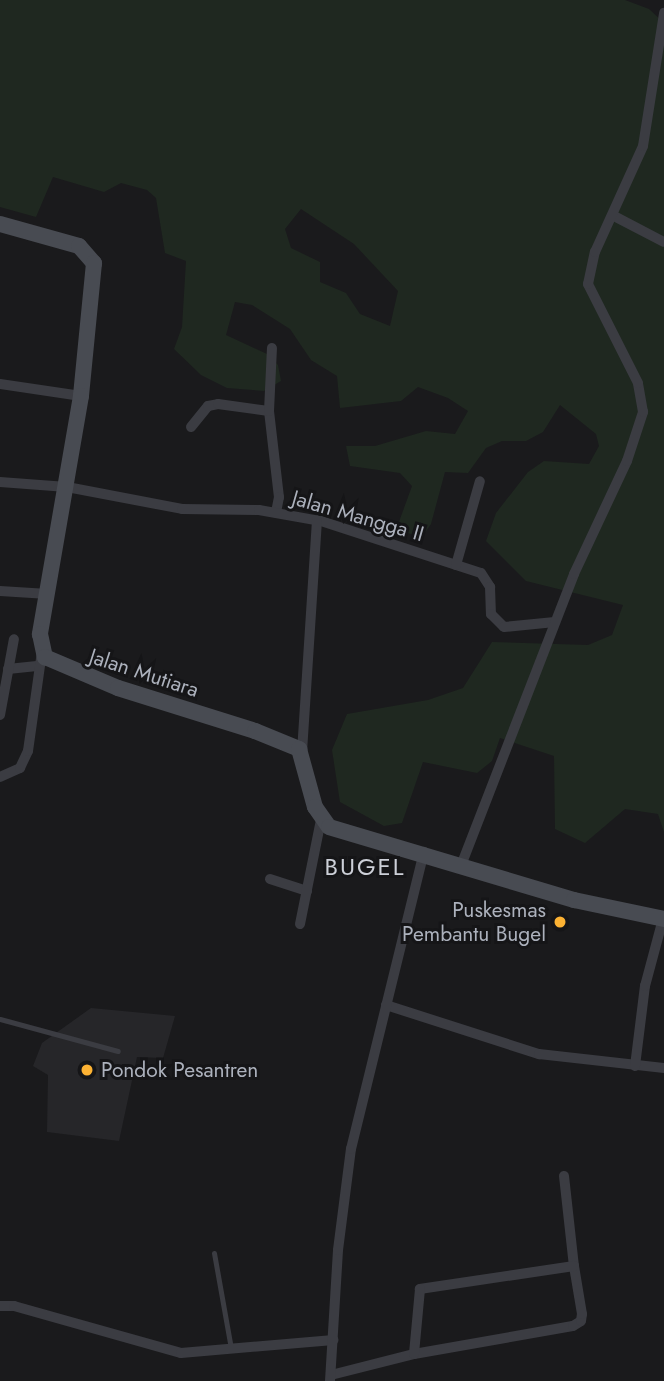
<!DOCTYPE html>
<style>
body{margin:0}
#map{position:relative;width:664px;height:1381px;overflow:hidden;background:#1a1a1c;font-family:Jost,sans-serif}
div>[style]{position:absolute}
.built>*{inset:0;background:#262629}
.green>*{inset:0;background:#1f2820}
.lane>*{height:5px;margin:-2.5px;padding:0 2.5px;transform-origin:2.5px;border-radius:2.5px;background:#3b3c42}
.street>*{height:10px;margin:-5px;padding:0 5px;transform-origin:5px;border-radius:5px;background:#3b3c42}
.secondary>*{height:16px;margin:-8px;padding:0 8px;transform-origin:8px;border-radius:8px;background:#484b52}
.dots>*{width:19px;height:19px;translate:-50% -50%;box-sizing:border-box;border:4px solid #151517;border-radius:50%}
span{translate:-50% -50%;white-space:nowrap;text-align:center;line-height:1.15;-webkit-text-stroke:6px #151517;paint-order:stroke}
.street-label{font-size:21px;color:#acb1bc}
.poi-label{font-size:21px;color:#acb1bc}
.right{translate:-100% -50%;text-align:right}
.left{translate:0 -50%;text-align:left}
.quarter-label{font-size:24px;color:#cdd0d8;letter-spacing:2px}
</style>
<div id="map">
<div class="built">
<i style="clip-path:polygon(91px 1008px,175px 1016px,163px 1058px,137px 1057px,119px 1141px,47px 1132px,48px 1075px,33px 1066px,42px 1043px)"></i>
</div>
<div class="green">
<i style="clip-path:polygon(evenodd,0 0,625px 0,649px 9px,664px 23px,664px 832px,658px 814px,625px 809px,585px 843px,555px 829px,554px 756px,500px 738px,492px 761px,477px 773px,423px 762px,402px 823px,384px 826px,340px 802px,332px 750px,347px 714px,428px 700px,463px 688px,492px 642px,588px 645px,612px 635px,623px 605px,526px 581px,486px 541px,496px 513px,528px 472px,544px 461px,589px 464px,599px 446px,596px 434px,560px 405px,543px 432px,526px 441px,502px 441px,486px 448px,468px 473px,445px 472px,431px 524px,422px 537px,396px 530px,412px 486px,400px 473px,350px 466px,346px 446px,375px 446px,426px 431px,455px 434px,468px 411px,448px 398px,418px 387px,401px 401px,340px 408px,337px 376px,311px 360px,290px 329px,252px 305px,235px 302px,226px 335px,267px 354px,278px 365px,281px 381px,264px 391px,227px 388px,201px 375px,174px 349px,182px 327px,186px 261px,165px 253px,156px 198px,147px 190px,121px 183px,104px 192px,53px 177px,36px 217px,0 207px,0 0,301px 209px,354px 244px,398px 291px,390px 326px,360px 314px,346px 293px,320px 282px,320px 262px,291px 248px,285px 229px,301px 209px)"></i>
</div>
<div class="lane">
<i style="left:0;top:1019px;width:122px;rotate:15.2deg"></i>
<i style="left:214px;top:1253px;width:97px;rotate:79.9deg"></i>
</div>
<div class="street">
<i style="left:614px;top:216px;width:56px;rotate:27.5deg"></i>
<i style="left:0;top:384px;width:82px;rotate:8.4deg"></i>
<i style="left:269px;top:411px;width:87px;rotate:83.4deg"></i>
<i style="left:279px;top:497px;width:16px;rotate:101deg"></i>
<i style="left:191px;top:427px;width:27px;rotate:-51deg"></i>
<i style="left:208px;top:406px;width:10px;rotate:-11deg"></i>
<i style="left:218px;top:404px;width:51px;rotate:7.8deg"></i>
<i style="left:269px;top:411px;width:63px;rotate:-87.3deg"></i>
<i style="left:0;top:482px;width:67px;rotate:4.3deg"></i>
<i style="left:67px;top:487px;width:117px;rotate:10.8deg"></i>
<i style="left:182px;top:509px;width:77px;rotate:0.7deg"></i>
<i style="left:259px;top:510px;width:63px;rotate:10.1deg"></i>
<i style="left:321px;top:521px;width:168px;rotate:18deg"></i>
<i style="left:481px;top:573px;width:17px;rotate:57deg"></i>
<i style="left:490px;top:587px;width:27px;rotate:88deg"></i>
<i style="left:491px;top:614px;width:18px;rotate:45deg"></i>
<i style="left:504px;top:627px;width:51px;rotate:-5.6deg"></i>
<i style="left:456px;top:565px;width:87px;rotate:-74.1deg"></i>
<i style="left:0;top:591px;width:48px;rotate:3.6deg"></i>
<i style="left:8px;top:669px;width:29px;rotate:-6deg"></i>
<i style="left:0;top:715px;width:77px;rotate:-79.6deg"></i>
<i style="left:302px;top:752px;width:232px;rotate:-86.3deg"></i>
<i style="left:0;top:777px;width:22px;rotate:-24deg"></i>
<i style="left:20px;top:768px;width:19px;rotate:-65deg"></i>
<i style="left:28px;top:751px;width:100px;rotate:-82deg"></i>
<i style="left:462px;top:863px;width:310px;rotate:-68.8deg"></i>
<i style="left:574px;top:574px;width:125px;rotate:-64.9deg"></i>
<i style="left:627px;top:461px;width:52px;rotate:-71.9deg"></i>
<i style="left:643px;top:412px;width:29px;rotate:-100deg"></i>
<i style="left:638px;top:383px;width:111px;rotate:-116.8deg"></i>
<i style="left:588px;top:284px;width:33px;rotate:-78deg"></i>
<i style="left:595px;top:252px;width:116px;rotate:-65.6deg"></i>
<i style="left:643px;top:146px;width:135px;rotate:-81deg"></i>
<i style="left:270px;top:879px;width:39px;rotate:18deg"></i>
<i style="left:300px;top:924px;width:106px;rotate:-78.6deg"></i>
<i style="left:386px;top:1005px;width:161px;rotate:17.8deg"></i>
<i style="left:539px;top:1054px;width:126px;rotate:6.4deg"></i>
<i style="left:635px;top:1066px;width:81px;rotate:-82.9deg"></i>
<i style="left:645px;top:986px;width:69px;rotate:-75deg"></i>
<i style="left:564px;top:1176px;width:91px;rotate:83.7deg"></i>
<i style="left:0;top:1306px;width:14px"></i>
<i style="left:14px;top:1306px;width:173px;rotate:15.7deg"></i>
<i style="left:181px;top:1353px;width:153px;rotate:-4.9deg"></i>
<i style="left:331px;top:1375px;width:86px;rotate:-14.2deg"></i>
<i style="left:414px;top:1354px;width:161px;rotate:-10deg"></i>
<i style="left:573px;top:1326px;width:9px;rotate:-32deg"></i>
<i style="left:581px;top:1321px;width:7px;rotate:-82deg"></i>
<i style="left:582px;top:1314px;width:49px;rotate:-99.5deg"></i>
<i style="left:574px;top:1266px;width:156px;rotate:171.5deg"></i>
<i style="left:420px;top:1289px;width:65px;rotate:95.3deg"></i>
<i style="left:330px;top:1381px;width:131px;rotate:-86.5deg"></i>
<i style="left:338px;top:1250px;width:102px;rotate:-82.7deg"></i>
<i style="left:351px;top:1149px;width:306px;rotate:-76.2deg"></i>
</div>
<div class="secondary">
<i style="left:0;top:224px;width:82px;rotate:15.6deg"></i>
<i style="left:79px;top:246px;width:23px;rotate:49deg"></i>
<i style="left:94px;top:263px;width:134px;rotate:95.6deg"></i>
<i style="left:81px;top:396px;width:242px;rotate:99.8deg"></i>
<i style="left:40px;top:634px;width:24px;rotate:78deg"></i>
<i style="left:45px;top:657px;width:79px;rotate:23deg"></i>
<i style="left:118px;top:688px;width:144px;rotate:17.4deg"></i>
<i style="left:255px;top:731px;width:48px;rotate:22.2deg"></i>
<i style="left:299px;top:749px;width:60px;rotate:74.6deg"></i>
<i style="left:315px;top:807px;width:24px;rotate:55deg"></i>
<i style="left:329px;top:827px;width:256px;rotate:16.6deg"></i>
<i style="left:574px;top:900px;width:92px;rotate:11.9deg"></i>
</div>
<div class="dots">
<i style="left:560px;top:922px;background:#fcb233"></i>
<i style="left:87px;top:1070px;background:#fcb233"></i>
</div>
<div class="street-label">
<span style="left:358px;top:516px;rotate:16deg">Jalan Mangga II</span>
<span style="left:144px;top:673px;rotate:18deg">Jalan Mutiara</span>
</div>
<div class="poi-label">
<span class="right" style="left:546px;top:922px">Puskesmas<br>Pembantu Bugel</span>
<span class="left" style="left:101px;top:1070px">Pondok Pesantren</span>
</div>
<div class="quarter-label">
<span style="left:365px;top:867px">BUGEL</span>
</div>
</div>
